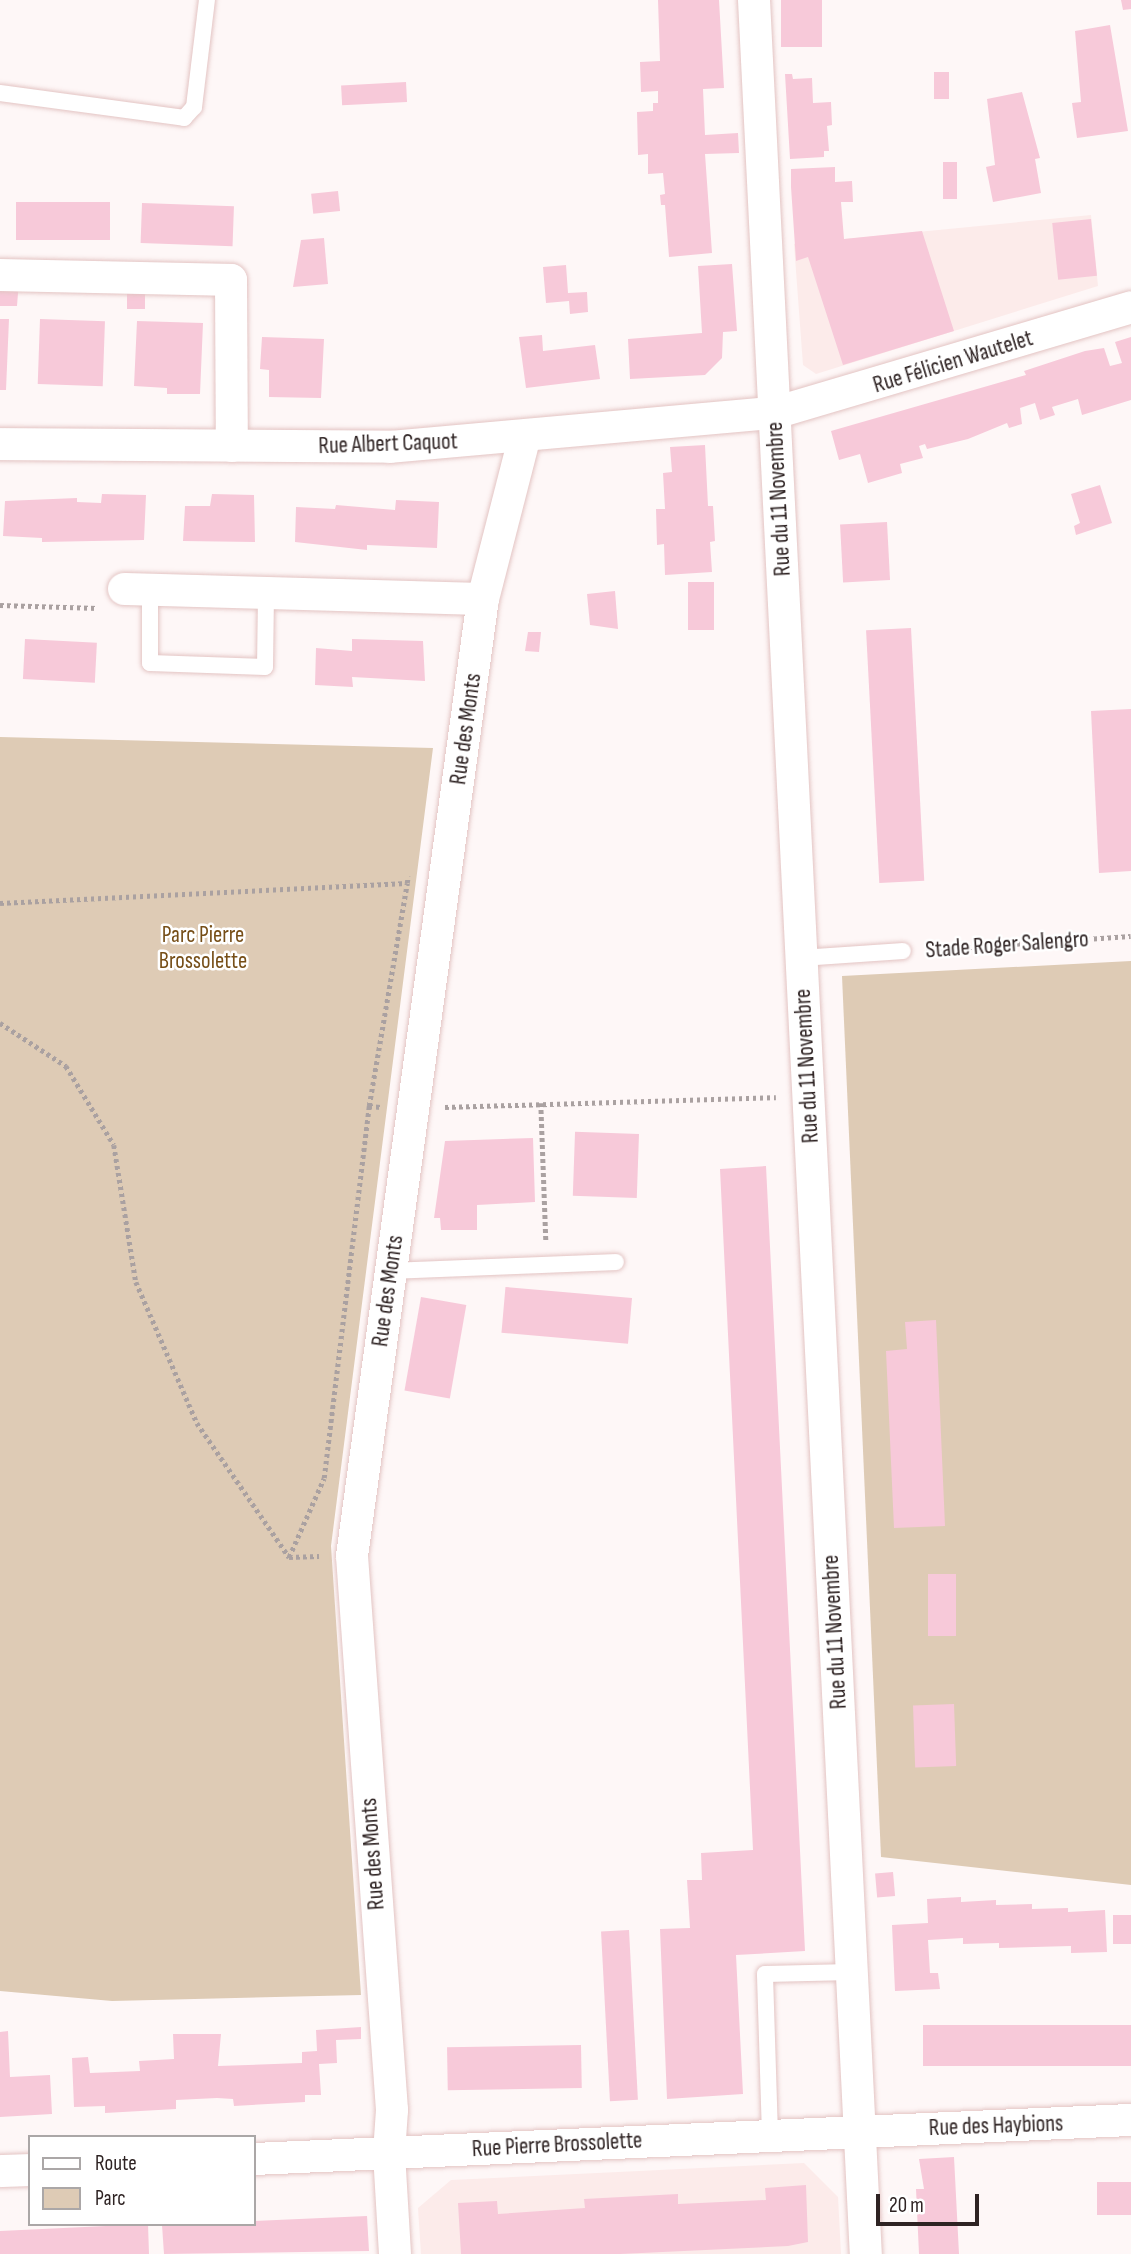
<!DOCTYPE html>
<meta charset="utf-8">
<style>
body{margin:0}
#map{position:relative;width:1131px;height:2254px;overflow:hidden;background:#fef7f7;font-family:"Sofia Sans Condensed",sans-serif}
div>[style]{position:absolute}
.built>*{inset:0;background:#fcebea}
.green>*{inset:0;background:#decbb5}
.building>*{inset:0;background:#f7c9d9;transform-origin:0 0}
.path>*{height:4.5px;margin-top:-2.25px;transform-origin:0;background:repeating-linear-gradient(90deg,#aaa1a1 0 3.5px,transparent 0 7px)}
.roads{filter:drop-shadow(0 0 2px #e3c4c3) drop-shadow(0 0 2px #e3c4c3)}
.service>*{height:16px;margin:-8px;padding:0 8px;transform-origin:8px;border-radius:8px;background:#fff}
.minor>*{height:32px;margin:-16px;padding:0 16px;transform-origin:16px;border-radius:16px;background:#fff}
span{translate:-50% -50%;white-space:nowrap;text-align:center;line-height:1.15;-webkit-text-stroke:5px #fff;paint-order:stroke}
.street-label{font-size:23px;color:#2e2323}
.park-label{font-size:23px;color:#764e17}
.legend{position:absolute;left:28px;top:2135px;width:228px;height:91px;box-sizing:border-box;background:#fff;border:2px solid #aba7a7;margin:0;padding:9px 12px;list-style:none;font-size:21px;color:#2e2323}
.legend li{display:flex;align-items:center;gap:14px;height:35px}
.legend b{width:35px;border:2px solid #aba7a7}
.scale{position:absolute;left:876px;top:2194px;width:103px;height:32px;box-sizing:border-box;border:4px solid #2e2323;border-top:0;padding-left:9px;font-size:21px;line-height:24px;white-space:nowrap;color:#2e2323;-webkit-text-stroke:5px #fff;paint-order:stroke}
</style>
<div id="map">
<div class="built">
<i style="clip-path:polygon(1091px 215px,1098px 286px,816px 374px,803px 365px,794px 244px)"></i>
<i style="clip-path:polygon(804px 2163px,838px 2197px,841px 2254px,421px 2254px,418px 2208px,451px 2180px)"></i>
</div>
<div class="green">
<i style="clip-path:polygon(0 737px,433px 748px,331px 1546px,361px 1995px,112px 2001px,0 1991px)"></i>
<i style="clip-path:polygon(1131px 961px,1131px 1885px,881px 1857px,842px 976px)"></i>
</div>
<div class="building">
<i style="clip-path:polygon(658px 0,719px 0,724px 88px,703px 89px,705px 135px,738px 133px,739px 153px,705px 154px,712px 253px,669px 257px,665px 205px,661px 205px,660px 195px,665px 194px,663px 173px,648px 174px,648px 154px,638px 155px,637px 112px,653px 111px,653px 103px,658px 103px,658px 91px,641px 92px,640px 62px,660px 61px)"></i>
<i style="left:781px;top:0;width:41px;height:47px"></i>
<i style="clip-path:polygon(1121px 0,1131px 0,1131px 9px,1123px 10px)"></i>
<i style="clip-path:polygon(1110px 25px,1128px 131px,1077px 138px,1072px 103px,1081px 102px,1075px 31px)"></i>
<i style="left:934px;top:72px;width:15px;height:27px"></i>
<i style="clip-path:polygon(785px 74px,792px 74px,793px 79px,812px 78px,813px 103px,831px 102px,832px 125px,827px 126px,829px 151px,824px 151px,824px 157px,790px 159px)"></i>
<i style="left:406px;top:82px;width:20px;height:65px;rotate:87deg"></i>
<i style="clip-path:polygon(1022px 92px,1040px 158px,1035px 159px,1041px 193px,993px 202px,986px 167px,995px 165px,987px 99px)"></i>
<i style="left:943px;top:162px;width:14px;height:37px"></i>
<i style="clip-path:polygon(835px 167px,835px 182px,852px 181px,853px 202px,841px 202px,844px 239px,922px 231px,954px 331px,843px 365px,808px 257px,796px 261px,791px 187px,791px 169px)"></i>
<i style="left:338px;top:191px;width:20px;height:27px;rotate:84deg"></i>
<i style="left:16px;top:202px;width:94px;height:38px"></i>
<i style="left:142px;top:203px;width:92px;height:40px;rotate:2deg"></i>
<i style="left:1091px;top:219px;width:57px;height:39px;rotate:84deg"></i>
<i style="clip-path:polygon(324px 238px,328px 284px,293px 287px,301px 240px)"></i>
<i style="clip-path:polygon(732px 264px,737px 331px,723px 332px,722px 358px,705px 375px,630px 379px,628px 339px,702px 333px,698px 266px)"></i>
<i style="clip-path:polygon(566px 265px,568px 293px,587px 292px,588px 312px,570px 314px,569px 301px,546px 303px,543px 267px)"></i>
<i style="clip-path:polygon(19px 280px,17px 306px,0 306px,0 286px)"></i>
<i style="left:127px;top:282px;width:18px;height:27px"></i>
<i style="clip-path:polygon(0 319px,9px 319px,6px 390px,0 390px)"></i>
<i style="left:40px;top:319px;width:65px;height:65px;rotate:2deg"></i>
<i style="clip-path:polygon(137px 321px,203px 323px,200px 394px,167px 394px,167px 388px,134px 386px)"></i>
<i style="clip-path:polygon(542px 335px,543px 351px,595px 345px,600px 379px,526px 388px,519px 337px)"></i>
<i style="clip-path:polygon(262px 337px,324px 339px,321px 398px,269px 397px,269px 370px,260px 369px)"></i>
<i style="clip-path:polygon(1131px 337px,1131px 400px,1082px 415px,1078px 399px,1052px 407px,1055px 415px,1040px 420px,1035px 403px,1020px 408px,1022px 424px,1009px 428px,1007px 423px,968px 439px,927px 449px,925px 444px,919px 446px,923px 458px,900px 464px,902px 473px,868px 483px,860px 454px,839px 460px,831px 431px,1026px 375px,1024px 371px,1085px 351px,1104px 348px,1110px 366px,1122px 363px,1115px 342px)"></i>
<i style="clip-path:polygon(705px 445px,708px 506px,713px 506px,715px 541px,710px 542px,712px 572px,665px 575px,664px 544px,657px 545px,656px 509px,665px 509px,663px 473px,672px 472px,670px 447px)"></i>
<i style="clip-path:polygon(1100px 485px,1112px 523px,1076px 535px,1074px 526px,1080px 523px,1071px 494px)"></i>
<i style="clip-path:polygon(102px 494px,146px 495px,144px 540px,42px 542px,42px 538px,3px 536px,5px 501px,77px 498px,77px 502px,101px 503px)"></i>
<i style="clip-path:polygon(212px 494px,254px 495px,255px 542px,183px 541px,185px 506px,210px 506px)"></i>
<i style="clip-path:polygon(396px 500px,439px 502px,437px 548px,367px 545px,367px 550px,295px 542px,296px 507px,335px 509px,336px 505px,395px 510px)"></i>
<i style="left:887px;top:522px;width:58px;height:47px;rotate:87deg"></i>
<i style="left:688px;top:582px;width:26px;height:48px"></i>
<i style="clip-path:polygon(615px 591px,618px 629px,590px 625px,587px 594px)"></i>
<i style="left:911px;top:628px;width:253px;height:45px;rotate:87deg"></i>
<i style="clip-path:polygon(528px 632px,541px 632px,539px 652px,525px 651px)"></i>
<i style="left:25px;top:639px;width:72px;height:40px;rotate:3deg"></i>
<i style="clip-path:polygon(352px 639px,423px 641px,425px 681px,352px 677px,353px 687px,315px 685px,316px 648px,352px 651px)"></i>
<i style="clip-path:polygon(1131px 709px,1131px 871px,1099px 873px,1091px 711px)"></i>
<i style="left:639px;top:1134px;width:64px;height:64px;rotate:92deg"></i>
<i style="clip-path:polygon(533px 1138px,535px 1202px,477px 1205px,477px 1230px,441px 1230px,440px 1218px,434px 1218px,445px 1141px)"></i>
<i style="clip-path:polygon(766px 1166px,805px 1951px,736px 1955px,743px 2094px,667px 2099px,660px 1929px,690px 1928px,687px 1880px,702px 1880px,701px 1853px,753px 1850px,720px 1169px)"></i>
<i style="left:421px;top:1297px;width:46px;height:95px;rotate:10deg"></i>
<i style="left:632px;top:1298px;width:46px;height:127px;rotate:95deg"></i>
<i style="clip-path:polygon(936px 1320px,945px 1526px,894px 1528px,886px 1351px,907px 1349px,905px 1322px)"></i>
<i style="left:928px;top:1574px;width:28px;height:62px"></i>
<i style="left:954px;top:1704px;width:62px;height:41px;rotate:88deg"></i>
<i style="left:893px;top:1872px;width:24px;height:18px;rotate:85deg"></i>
<i style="clip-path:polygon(961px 1897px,961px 1902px,996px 1900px,996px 1905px,1032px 1904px,1032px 1909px,1068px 1908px,1068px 1912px,1105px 1910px,1107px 1952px,1071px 1953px,1071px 1946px,999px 1948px,999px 1943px,963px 1944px,963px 1938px,928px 1940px,930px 1973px,938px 1973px,940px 1989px,895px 1991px,892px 1925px,928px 1923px,927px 1899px)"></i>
<i style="left:1131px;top:1915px;width:29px;height:18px;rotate:90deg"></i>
<i style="left:629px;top:1930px;width:170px;height:28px;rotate:87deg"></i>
<i style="left:1131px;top:2025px;width:41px;height:208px;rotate:90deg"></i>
<i style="clip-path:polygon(361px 2027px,361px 2039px,336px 2040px,337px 2063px,319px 2064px,321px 2095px,305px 2095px,305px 2102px,234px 2106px,233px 2099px,217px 2098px,176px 2100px,176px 2109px,105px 2113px,105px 2106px,74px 2107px,72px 2058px,88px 2057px,90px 2073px,140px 2071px,139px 2061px,174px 2059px,173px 2034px,221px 2034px,218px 2066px,302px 2063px,302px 2052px,317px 2051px,316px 2030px)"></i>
<i style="clip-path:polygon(8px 2031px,10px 2077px,50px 2075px,52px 2114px,0 2117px,0 2032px)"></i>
<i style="left:581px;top:2045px;width:43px;height:134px;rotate:89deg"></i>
<i style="clip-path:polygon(954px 2157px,959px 2254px,919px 2254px,916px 2189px,924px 2189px,919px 2159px)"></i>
<i style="left:1131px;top:2182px;width:33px;height:34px;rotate:90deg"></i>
<i style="clip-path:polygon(806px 2185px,808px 2242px,788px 2246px,620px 2254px,461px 2254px,458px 2203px,497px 2201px,498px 2214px,585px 2208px,584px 2199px,678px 2194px,678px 2204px,766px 2200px,765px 2188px)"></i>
<i style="clip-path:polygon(367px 2216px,369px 2251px,164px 2254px,162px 2225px)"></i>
<i style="clip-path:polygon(148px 2224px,149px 2254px,0 2254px,0 2231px)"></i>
</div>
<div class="path">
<i style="left:0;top:605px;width:98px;rotate:1.8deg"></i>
<i style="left:0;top:903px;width:407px;rotate:-2.8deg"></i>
<i style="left:407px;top:883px;width:7px;rotate:-82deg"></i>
<i style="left:926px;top:950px;width:205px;rotate:-3.9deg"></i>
<i style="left:0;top:1023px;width:79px;rotate:33.1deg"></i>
<i style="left:66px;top:1066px;width:92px;rotate:58.7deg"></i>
<i style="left:114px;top:1145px;width:139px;rotate:80.9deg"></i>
<i style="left:136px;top:1282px;width:154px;rotate:66.6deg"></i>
<i style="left:197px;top:1423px;width:163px;rotate:55.5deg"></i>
<i style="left:289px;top:1557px;width:30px;rotate:-2deg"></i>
<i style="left:541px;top:1103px;width:139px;rotate:87.9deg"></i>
<i style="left:369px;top:1106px;width:226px;rotate:-80.3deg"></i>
<i style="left:445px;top:1107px;width:331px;rotate:-1.7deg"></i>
<i style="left:289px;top:1557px;width:86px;rotate:-66.1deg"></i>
<i style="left:324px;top:1478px;width:375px;rotate:-83.1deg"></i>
<i style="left:369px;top:1106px;width:12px;rotate:5deg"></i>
</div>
<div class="roads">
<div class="service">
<i style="left:0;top:93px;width:186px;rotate:7.7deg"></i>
<i style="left:184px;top:118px;width:15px;rotate:-48deg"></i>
<i style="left:194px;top:107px;width:108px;rotate:-83.1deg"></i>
<i style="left:150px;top:589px;width:74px;rotate:90deg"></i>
<i style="left:150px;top:663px;width:115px;rotate:2deg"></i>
<i style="left:265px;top:667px;width:74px;rotate:-89.2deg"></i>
<i style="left:802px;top:958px;width:101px;rotate:-4deg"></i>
<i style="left:391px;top:1271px;width:225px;rotate:-2.3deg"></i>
<i style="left:770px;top:2135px;width:161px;rotate:-91.8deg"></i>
<i style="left:765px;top:1974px;width:87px;rotate:-1.3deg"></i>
</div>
<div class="minor">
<i style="left:754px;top:0;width:2257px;rotate:87.16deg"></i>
<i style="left:0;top:275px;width:231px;rotate:1.2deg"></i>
<i style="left:231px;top:280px;width:166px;rotate:89.7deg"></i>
<i style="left:0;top:444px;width:390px;rotate:0.4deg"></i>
<i style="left:390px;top:447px;width:386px;rotate:-5.1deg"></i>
<i style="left:774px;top:413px;width:372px;rotate:-16.5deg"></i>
<i style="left:124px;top:589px;width:359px;rotate:1.6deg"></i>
<i style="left:254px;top:2159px;width:878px;rotate:-2.55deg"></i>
<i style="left:0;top:2171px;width:30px;rotate:-2deg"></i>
<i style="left:395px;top:2254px;width:101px;rotate:-93.4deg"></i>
<i style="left:389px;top:2153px;width:43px;rotate:-86deg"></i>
<i style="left:392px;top:2110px;width:555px;rotate:-94.13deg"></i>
<i style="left:352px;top:1556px;width:966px;rotate:-82.21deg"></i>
<i style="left:483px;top:599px;width:168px;rotate:-75.6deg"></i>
</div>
</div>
<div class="street-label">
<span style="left:953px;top:362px;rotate:-17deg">Rue Félicien Wautelet</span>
<span style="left:388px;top:444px;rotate:-2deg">Rue Albert Caquot</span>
<span style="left:779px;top:499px;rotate:-93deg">Rue du 11 Novembre</span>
<span style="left:466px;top:729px;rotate:-82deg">Rue des Monts</span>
<span style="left:1007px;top:945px;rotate:-4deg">Stade Roger Salengro</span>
<span style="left:807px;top:1066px;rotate:-93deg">Rue du 11 Novembre</span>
<span style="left:388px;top:1291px;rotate:-82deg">Rue des Monts</span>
<span style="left:835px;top:1632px;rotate:-93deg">Rue du 11 Novembre</span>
<span style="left:373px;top:1854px;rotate:-94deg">Rue des Monts</span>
<span style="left:996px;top:2126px;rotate:-2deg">Rue des Haybions</span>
<span style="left:557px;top:2145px;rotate:-3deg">Rue Pierre Brossolette</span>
</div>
<div class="park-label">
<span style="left:203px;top:948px">Parc Pierre<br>Brossolette</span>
</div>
<ul class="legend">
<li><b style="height:9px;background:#fff"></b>Route</li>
<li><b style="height:19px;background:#decbb5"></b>Parc</li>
</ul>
<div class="scale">20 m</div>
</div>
